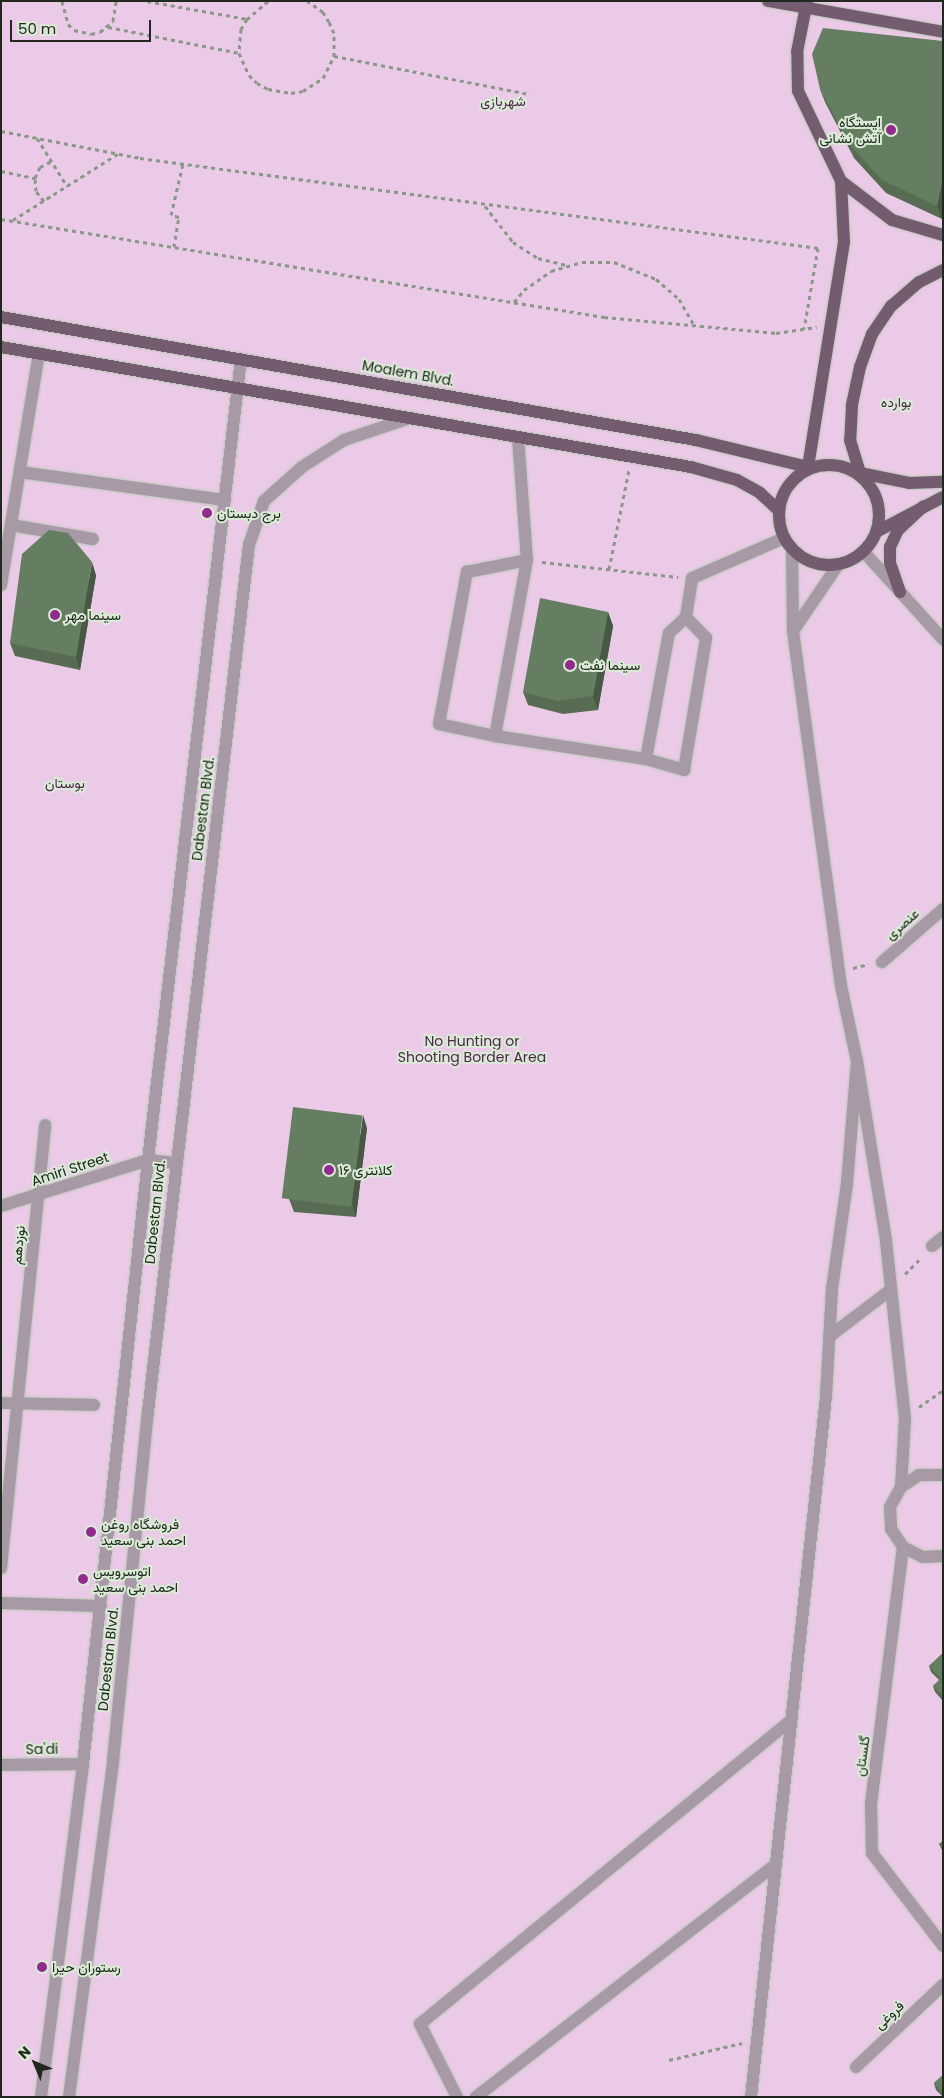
<!DOCTYPE html>
<meta charset="utf-8">
<style>
body{margin:0}
#map{position:relative;width:944px;height:2098px;overflow:hidden;background:#d9ebd5;font-family:Poppins,Vazirmatn,sans-serif}
div>[style]{position:absolute}
.green>*{inset:0;background:#ebcae7;transform-origin:0 0}
.path>*{height:3px;margin-top:-1.5px;transform-origin:0;background:repeating-linear-gradient(90deg,#8b9888 0 4px,transparent 0 8px)}
.roads{filter:drop-shadow(0 0 1px #b8c8b4) drop-shadow(0 0 1px #b8c8b4)}
.minor>*{height:12px;margin:-6px;padding:0 6px;transform-origin:6px;border-radius:6px;background:#a799a5}
.major>*{height:12px;margin:-6px;padding:0 6px;transform-origin:6px;border-radius:6px;background:#735b70}
.major>.ring{margin:-6px;padding:0;box-sizing:content-box;background:none;border:12px solid #735b70;border-radius:50%}
.wall>*{inset:0;background:#576c53}
.shaded-wall>*{inset:0;background:#475844}
.building>*{inset:0;background:#657e61;transform-origin:0 0}
.dots>*{width:14px;height:14px;translate:-50% -50%;box-sizing:border-box;border:2px solid #d9ebd5;border-radius:50%}
span{translate:-50% -50%;white-space:nowrap;text-align:center;line-height:1.15;-webkit-text-stroke:4px #d9ebd5;paint-order:stroke}
.park-label{font-size:14px;color:#4f264c}
.poi-label{font-size:14px;color:#212820}
.right{translate:-100% -50%;text-align:right}
.left{translate:0 -50%;text-align:left}
.street-label{font-size:14px;color:#212820}
.frame{position:absolute;inset:0;border:2px solid #212820;pointer-events:none}
.north{position:absolute;left:10px;top:2038px;width:50px;height:50px;-webkit-text-stroke:4px #d9ebd5;paint-order:stroke;rotate:315deg;font-size:14px;font-weight:700;line-height:20px;text-align:center;color:#212820}
.north::after{content:'';display:block;margin:auto;width:18px;height:22px;background:#212820;clip-path:polygon(50% 0,100% 100%,50% 72%,0 100%)}
.scale{position:absolute;left:10px;top:20px;width:141px;height:22px;box-sizing:border-box;border:2px solid #212820;border-top:0;padding-left:6px;font-size:15px;line-height:18px;white-space:nowrap;color:#212820;-webkit-text-stroke:4px #d9ebd5;paint-order:stroke}
</style>
<div id="map">
<div class="green">
<i style="left:1px;top:1px;width:942px;height:2096px"></i>
</div>
<div class="path">
<i style="left:62px;top:1px;width:24px;rotate:75deg"></i>
<i style="left:68px;top:24px;width:8px;rotate:45deg"></i>
<i style="left:74px;top:30px;width:17px;rotate:13deg"></i>
<i style="left:91px;top:34px;width:9px;rotate:-13deg"></i>
<i style="left:100px;top:32px;width:17px;rotate:-40deg"></i>
<i style="left:113px;top:21px;width:20px;rotate:-81deg"></i>
<i style="left:147px;top:1px;width:102px;rotate:10.2deg"></i>
<i style="left:268px;top:1px;width:28px;rotate:139deg"></i>
<i style="left:247px;top:19px;width:12px;rotate:121deg"></i>
<i style="left:241px;top:29px;width:24px;rotate:95deg"></i>
<i style="left:239px;top:53px;width:24px;rotate:66deg"></i>
<i style="left:249px;top:75px;width:11px;rotate:45deg"></i>
<i style="left:257px;top:83px;width:13px;rotate:29deg"></i>
<i style="left:268px;top:89px;width:23px;rotate:10deg"></i>
<i style="left:291px;top:93px;width:12px;rotate:-9deg"></i>
<i style="left:303px;top:91px;width:24px;rotate:-33deg"></i>
<i style="left:323px;top:78px;width:25px;rotate:-63deg"></i>
<i style="left:334px;top:56px;width:23px;rotate:-90deg"></i>
<i style="left:334px;top:33px;width:12px;rotate:-114deg"></i>
<i style="left:329px;top:22px;width:12px;rotate:-121deg"></i>
<i style="left:323px;top:12px;width:19px;rotate:-145deg"></i>
<i style="left:108px;top:27px;width:134px;rotate:11.2deg"></i>
<i style="left:334px;top:56px;width:200px;rotate:11deg"></i>
<i style="left:1px;top:131px;width:142px;rotate:11deg"></i>
<i style="left:140px;top:158px;width:684px;rotate:7.56deg"></i>
<i style="left:818px;top:248px;width:82px;rotate:99.8deg"></i>
<i style="left:37px;top:138px;width:57px;rotate:58deg"></i>
<i style="left:1px;top:171px;width:35px;rotate:12deg"></i>
<i style="left:44px;top:201px;width:13px;rotate:-129deg"></i>
<i style="left:36px;top:191px;width:13px;rotate:-94deg"></i>
<i style="left:35px;top:178px;width:12px;rotate:-66deg"></i>
<i style="left:40px;top:167px;width:13px;rotate:-27deg"></i>
<i style="left:485px;top:206px;width:46px;rotate:52.1deg"></i>
<i style="left:513px;top:242px;width:30px;rotate:33deg"></i>
<i style="left:538px;top:258px;width:29px;rotate:14deg"></i>
<i style="left:1px;top:219px;width:611px;rotate:9.23deg"></i>
<i style="left:604px;top:317px;width:173px;rotate:5.3deg"></i>
<i style="left:776px;top:333px;width:41px;rotate:-8.3deg"></i>
<i style="left:13px;top:220px;width:125px;rotate:-32.3deg"></i>
<i style="left:174px;top:247px;width:30px;rotate:-81deg"></i>
<i style="left:179px;top:217px;width:8px;rotate:-166deg"></i>
<i style="left:171px;top:215px;width:52px;rotate:-76.8deg"></i>
<i style="left:514px;top:302px;width:16px;rotate:-50deg"></i>
<i style="left:524px;top:290px;width:33px;rotate:-35deg"></i>
<i style="left:551px;top:271px;width:32px;rotate:-16deg"></i>
<i style="left:582px;top:262px;width:32px"></i>
<i style="left:614px;top:262px;width:45px;rotate:22deg"></i>
<i style="left:656px;top:279px;width:30px;rotate:41deg"></i>
<i style="left:679px;top:299px;width:30px;rotate:60deg"></i>
<i style="left:542px;top:562px;width:137px;rotate:6.3deg"></i>
<i style="left:609px;top:569px;width:101px;rotate:-78.6deg"></i>
<i style="left:853px;top:968px;width:16px;rotate:-14deg"></i>
<i style="left:905px;top:1274px;width:24px;rotate:-45deg"></i>
<i style="left:919px;top:1407px;width:29px;rotate:-35deg"></i>
<i style="left:669px;top:2060px;width:75px;rotate:-13.1deg"></i>
</div>
<div class="roads">
<div class="minor">
<i style="left:20px;top:472px;width:207px;rotate:7.8deg"></i>
<i style="left:11px;top:525px;width:83px;rotate:9.7deg"></i>
<i style="left:792px;top:549px;width:82px;rotate:89.3deg"></i>
<i style="left:793px;top:631px;width:358px;rotate:82.3deg"></i>
<i style="left:841px;top:986px;width:77px;rotate:78deg"></i>
<i style="left:857px;top:1061px;width:182px;rotate:80.8deg"></i>
<i style="left:886px;top:1241px;width:178px;rotate:83.9deg"></i>
<i style="left:905px;top:1418px;width:69px;rotate:93.3deg"></i>
<i style="left:864px;top:552px;width:118px;rotate:47.8deg"></i>
<i style="left:527px;top:560px;width:179px;rotate:100.3deg"></i>
<i style="left:495px;top:736px;width:153px;rotate:8.7deg"></i>
<i style="left:646px;top:759px;width:40px;rotate:16deg"></i>
<i style="left:684px;top:770px;width:134px;rotate:-80.5deg"></i>
<i style="left:706px;top:638px;width:29px;rotate:-134deg"></i>
<i style="left:1px;top:585px;width:235px;rotate:-80.7deg"></i>
<i style="left:793px;top:631px;width:80px;rotate:-55.7deg"></i>
<i style="left:495px;top:736px;width:57px;rotate:-167.9deg"></i>
<i style="left:439px;top:724px;width:155px;rotate:-79.6deg"></i>
<i style="left:467px;top:572px;width:61px;rotate:-11.3deg"></i>
<i style="left:527px;top:560px;width:123px;rotate:-94.2deg"></i>
<i style="left:646px;top:759px;width:128px;rotate:-79.7deg"></i>
<i style="left:669px;top:633px;width:23px;rotate:-43deg"></i>
<i style="left:686px;top:617px;width:39px;rotate:-81deg"></i>
<i style="left:692px;top:578px;width:100px;rotate:-23.5deg"></i>
<i style="left:882px;top:962px;width:81px;rotate:-41deg"></i>
<i style="left:1px;top:1206px;width:154px;rotate:-17.4deg"></i>
<i style="left:148px;top:1160px;width:28px;rotate:6deg"></i>
<i style="left:932px;top:1246px;width:14px;rotate:-39deg"></i>
<i style="left:830px;top:1336px;width:74px;rotate:-37.3deg"></i>
<i style="left:1px;top:1403px;width:93px;rotate:1.2deg"></i>
<i style="left:943px;top:1475px;width:24px;rotate:180deg"></i>
<i style="left:919px;top:1475px;width:22px;rotate:146deg"></i>
<i style="left:901px;top:1487px;width:23px;rotate:119deg"></i>
<i style="left:890px;top:1507px;width:22px;rotate:87deg"></i>
<i style="left:891px;top:1529px;width:22px;rotate:56deg"></i>
<i style="left:903px;top:1547px;width:22px;rotate:27deg"></i>
<i style="left:923px;top:1557px;width:20px;rotate:-3deg"></i>
<i style="left:903px;top:1547px;width:258px;rotate:97.1deg"></i>
<i style="left:871px;top:1803px;width:50px;rotate:88.9deg"></i>
<i style="left:872px;top:1853px;width:117px;rotate:52.6deg"></i>
<i style="left:1px;top:1568px;width:445px;rotate:-84.3deg"></i>
<i style="left:1px;top:1603px;width:100px;rotate:1.7deg"></i>
<i style="left:1px;top:1765px;width:82px;rotate:-0.7deg"></i>
<i style="left:856px;top:2067px;width:120px;rotate:-43.3deg"></i>
<i style="left:41px;top:2097px;width:336px;rotate:-82.8deg"></i>
<i style="left:83px;top:1764px;width:607px;rotate:-83.86deg"></i>
<i style="left:148px;top:1160px;width:806px;rotate:-83.38deg"></i>
<i style="left:69px;top:2097px;width:339px;rotate:-82.5deg"></i>
<i style="left:113px;top:1761px;width:351px;rotate:-84.3deg"></i>
<i style="left:148px;top:1412px;width:873px;rotate:-83.36deg"></i>
<i style="left:249px;top:545px;width:46px;rotate:-71.2deg"></i>
<i style="left:264px;top:501px;width:51px;rotate:-41.8deg"></i>
<i style="left:302px;top:467px;width:50px;rotate:-32.7deg"></i>
<i style="left:344px;top:440px;width:70px;rotate:-18.4deg"></i>
<i style="left:457px;top:2097px;width:82px;rotate:-116.9deg"></i>
<i style="left:420px;top:2024px;width:480px;rotate:-39.3deg"></i>
<i style="left:476px;top:2097px;width:380px;rotate:-37.8deg"></i>
<i style="left:751px;top:2097px;width:705px;rotate:-83.89deg"></i>
<i style="left:826px;top:1396px;width:107px;rotate:-86.8deg"></i>
<i style="left:832px;top:1289px;width:107px;rotate:-81.9deg"></i>
<i style="left:847px;top:1183px;width:122px;rotate:-85.3deg"></i>
</div>
<div class="major">
<i style="left:768px;top:1px;width:178px;rotate:10deg"></i>
<i style="left:841px;top:181px;width:64px;rotate:37.4deg"></i>
<i style="left:892px;top:220px;width:53px;rotate:16.4deg"></i>
<i style="left:943px;top:270px;width:27px;rotate:153deg"></i>
<i style="left:919px;top:282px;width:37px;rotate:139deg"></i>
<i style="left:891px;top:306px;width:34px;rotate:124deg"></i>
<i style="left:872px;top:334px;width:35px;rotate:110deg"></i>
<i style="left:860px;top:367px;width:40px;rotate:102deg"></i>
<i style="left:852px;top:406px;width:34px;rotate:93deg"></i>
<i style="left:850px;top:440px;width:34px;rotate:73deg"></i>
<i style="left:860px;top:473px;width:50px;rotate:11.5deg"></i>
<i style="left:909px;top:483px;width:34px;rotate:-2deg"></i>
<i style="left:1px;top:317px;width:706px;rotate:10.04deg"></i>
<i style="left:696px;top:440px;width:115px;rotate:13.6deg"></i>
<i style="left:808px;top:467px;width:228px;rotate:-80.9deg"></i>
<i style="left:844px;top:242px;width:61px;rotate:-92.8deg"></i>
<i style="left:841px;top:181px;width:100px;rotate:-115.5deg"></i>
<i style="left:798px;top:91px;width:39px;rotate:-91deg"></i>
<i style="left:797px;top:52px;width:52px;rotate:-78.9deg"></i>
<i style="left:1px;top:347px;width:700px;rotate:9.87deg"></i>
<i style="left:691px;top:467px;width:48px;rotate:15.8deg"></i>
<i style="left:737px;top:480px;width:26px;rotate:29deg"></i>
<i style="left:760px;top:493px;width:26px;rotate:43deg"></i>
<i class="ring" style="left:779px;top:465px;width:88px;height:88px"></i>
<i style="left:878px;top:531px;width:73px;rotate:-27.6deg"></i>
<i style="left:900px;top:592px;width:31px;rotate:-109deg"></i>
<i style="left:890px;top:563px;width:16px;rotate:-90deg"></i>
<i style="left:890px;top:547px;width:19px;rotate:-65deg"></i>
<i style="left:898px;top:530px;width:35px;rotate:-43deg"></i>
</div>
</div>
<div class="wall">
<i style="clip-path:polygon(943px 41px,943px 213px,942px 219px,886px 193px,854px 158px,825px 102px,820px 89px)"></i>
<i style="clip-path:polygon(96px 575px,80px 670px,15px 656px,10px 643px)"></i>
<i style="clip-path:polygon(608px 612px,613px 626px,598px 710px,563px 714px,528px 705px,523px 692px)"></i>
<i style="clip-path:polygon(367px 1128px,356px 1217px,294px 1212px,289px 1199px)"></i>
<i style="clip-path:polygon(943px 1653px,943px 1701px,935px 1692px,933px 1686px,939px 1680px,931px 1672px,929px 1666px)"></i>
<i style="clip-path:polygon(943px 1841px,943px 1852px,939px 1844px)"></i>
<i style="clip-path:polygon(943px 2075px,943px 2097px,936px 2090px,934px 2083px)"></i>
</div>
<div class="shaded-wall">
<i style="clip-path:polygon(943px 178px,943px 213px,942px 219px,937px 206px)"></i>
<i style="clip-path:polygon(92px 562px,96px 575px,80px 670px,76px 657px)"></i>
<i style="clip-path:polygon(608px 612px,613px 626px,598px 710px,593px 696px)"></i>
<i style="clip-path:polygon(363px 1115px,367px 1128px,356px 1217px,352px 1204px)"></i>
</div>
<div class="building">
<i style="clip-path:polygon(823px 28px,943px 41px,943px 178px,937px 206px,882px 180px,850px 145px,820px 89px,812px 54px)"></i>
<i style="clip-path:polygon(49px 530px,68px 533px,92px 562px,76px 657px,10px 643px,22px 554px)"></i>
<i style="clip-path:polygon(540px 598px,608px 612px,593px 696px,558px 701px,523px 692px)"></i>
<i style="left:293px;top:1107px;width:70px;height:92px;rotate:7deg"></i>
<i style="clip-path:polygon(943px 1653px,943px 1694px,942px 1695px,933px 1686px,941px 1679px,929px 1666px)"></i>
<i style="clip-path:polygon(943px 1841px,943px 1848px,939px 1844px)"></i>
<i style="clip-path:polygon(943px 2075px,943px 2093px,934px 2083px)"></i>
</div>
<div class="dots">
<i style="left:891px;top:130px;background:#92298d"></i>
<i style="left:207px;top:513px;background:#92298d"></i>
<i style="left:55px;top:615px;background:#92298d"></i>
<i style="left:570px;top:665px;background:#92298d"></i>
<i style="left:329px;top:1170px;background:#92298d"></i>
<i style="left:91px;top:1532px;background:#92298d"></i>
<i style="left:83px;top:1579px;background:#92298d"></i>
<i style="left:42px;top:1967px;background:#92298d"></i>
</div>
<div class="park-label">
<span style="left:503px;top:101px">شهربازی</span>
<span style="left:896px;top:402px">بوارده</span>
<span style="left:65px;top:783px">بوستان</span>
<span style="left:472px;top:1049px">No Hunting or<br>Shooting Border Area</span>
</div>
<div class="poi-label">
<span class="right" style="left:881px;top:130px">ایستگاه<br>آتش نشانی</span>
<span class="left" style="left:217px;top:513px">برج دبستان</span>
<span class="left" style="left:65px;top:615px">سینما مهر</span>
<span class="left" style="left:580px;top:665px">سینما نفت</span>
<span class="left" style="left:339px;top:1170px">کلانتری ۱۶</span>
<span class="left" style="left:101px;top:1532px">فروشگاه روغن<br>احمد بنی سعید</span>
<span class="left" style="left:93px;top:1579px">اتوسرویس<br>احمد بنی سعید</span>
<span class="left" style="left:52px;top:1967px">رستوران حیرا</span>
</div>
<div class="street-label">
<span style="left:408px;top:373px;rotate:10deg">Moalem Blvd.</span>
<span style="left:203px;top:809px;rotate:-83deg">Dabestan Blvd.</span>
<span style="left:902px;top:924px;rotate:-41deg">عنصری</span>
<span style="left:70px;top:1169px;rotate:-18deg">Amiri Street</span>
<span style="left:155px;top:1212px;rotate:-84deg">Dabestan Blvd.</span>
<span style="left:18px;top:1245px;rotate:-84deg">نوزدهم</span>
<span style="left:108px;top:1659px;rotate:-84deg">Dabestan Blvd.</span>
<span style="left:42px;top:1749px;rotate:-1deg">Sa'di</span>
<span style="left:862px;top:1756px;rotate:-82deg">گلستان</span>
<span style="left:889px;top:2015px;rotate:-43deg">فروغی</span>
</div>
<div class="frame"></div>
<div class="north">N</div>
<div class="scale">50 m</div>
</div>
